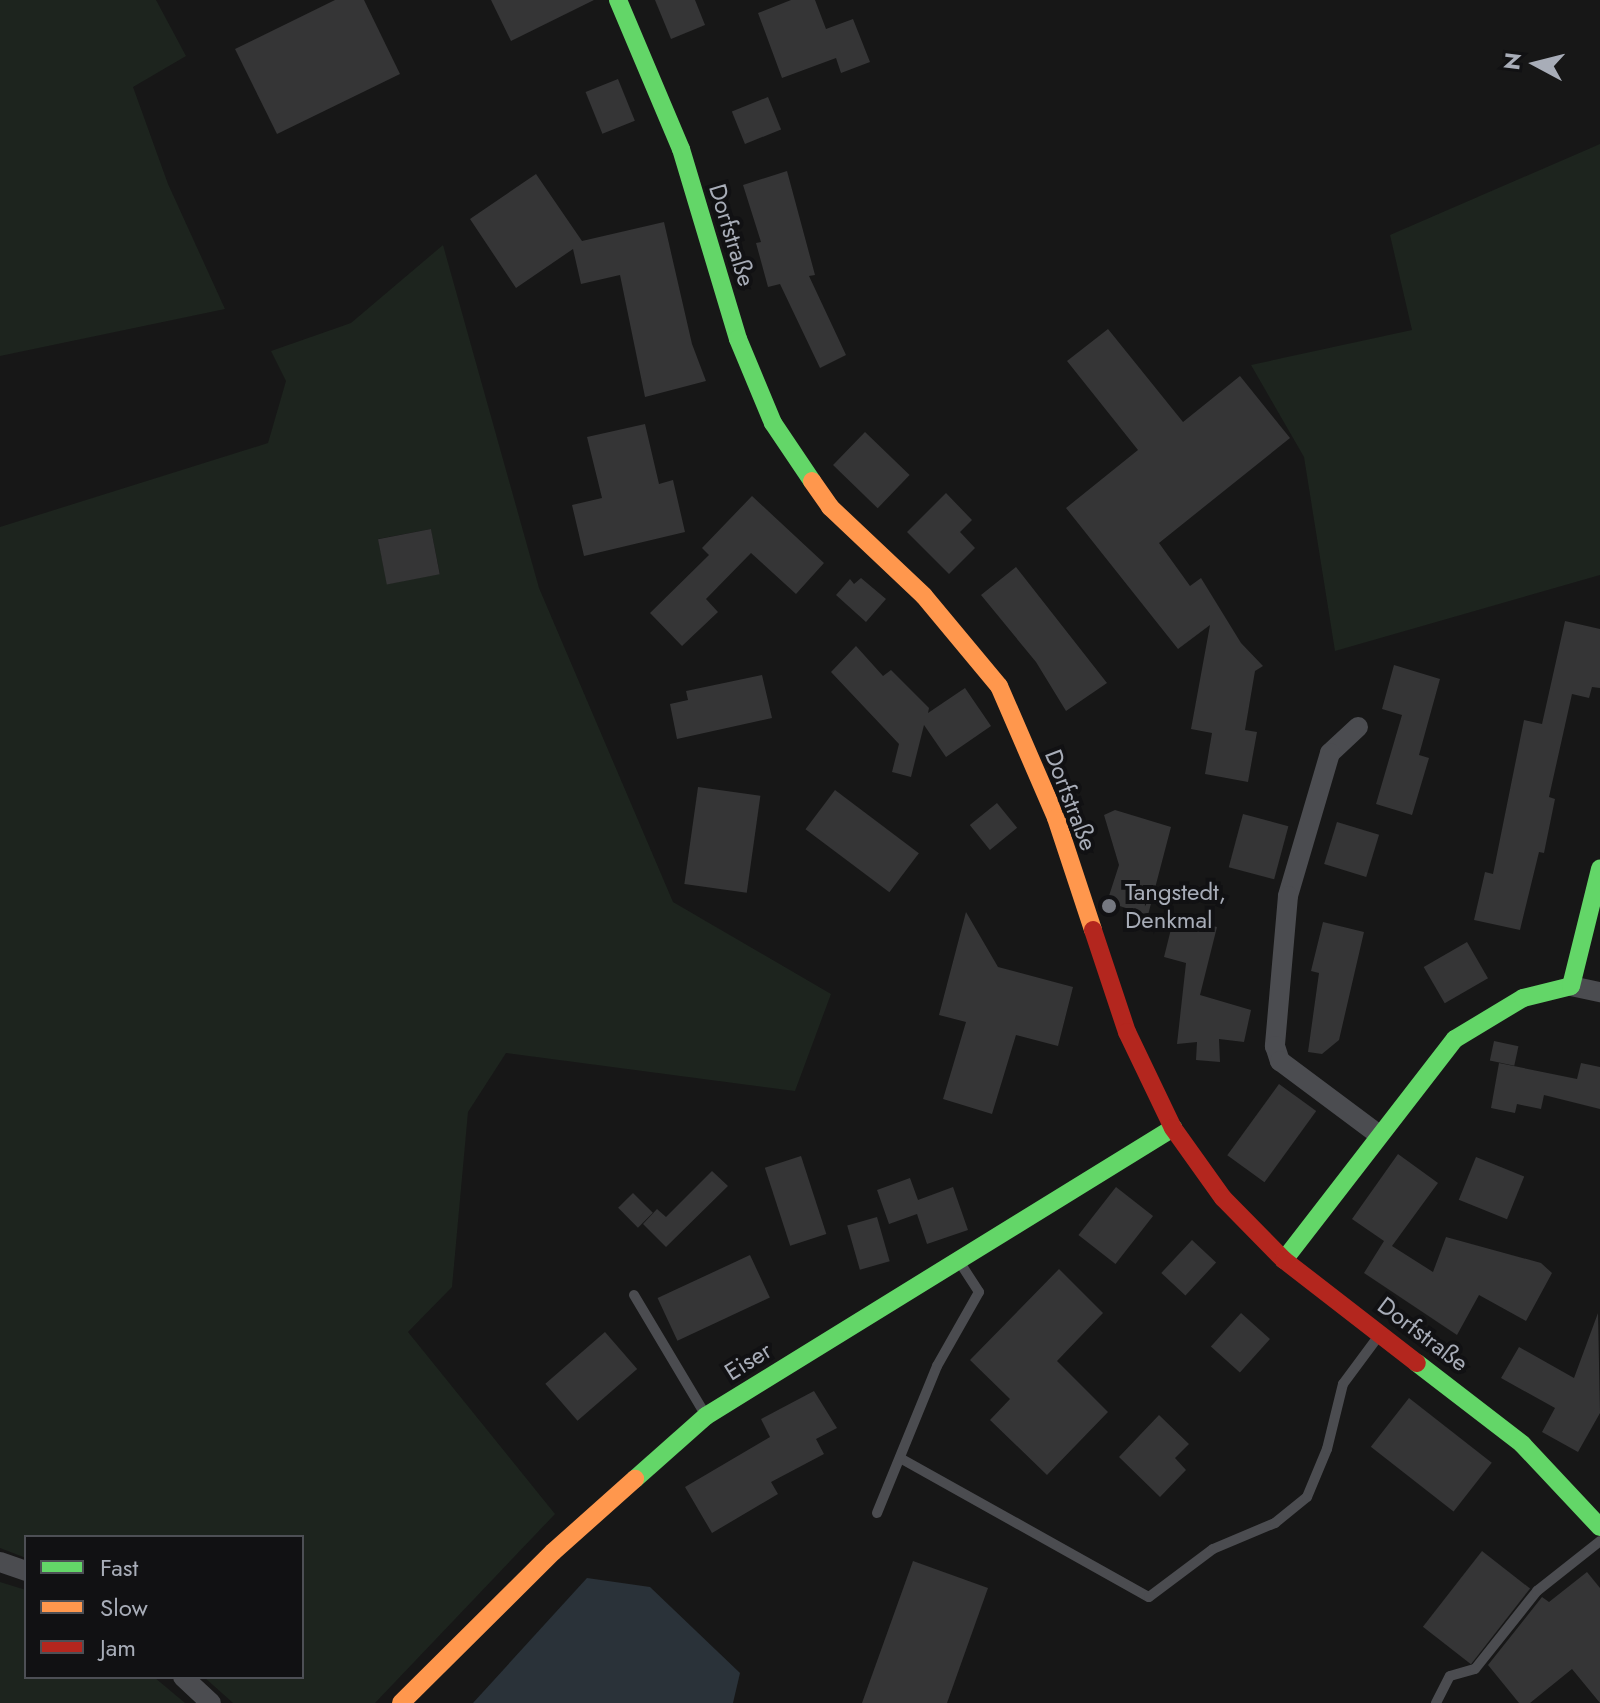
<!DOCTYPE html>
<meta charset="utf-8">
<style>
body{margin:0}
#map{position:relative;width:1600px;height:1703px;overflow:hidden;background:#171717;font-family:Jost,sans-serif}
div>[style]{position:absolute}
.green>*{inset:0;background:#1d241e}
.water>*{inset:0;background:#2a3239}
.building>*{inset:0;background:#353536;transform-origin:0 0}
.lane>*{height:10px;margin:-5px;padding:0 5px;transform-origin:5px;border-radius:5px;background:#4b4c50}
.street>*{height:20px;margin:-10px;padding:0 10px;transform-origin:10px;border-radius:10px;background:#4b4c50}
.fast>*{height:18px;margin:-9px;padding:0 9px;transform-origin:9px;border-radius:9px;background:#63d668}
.slow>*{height:18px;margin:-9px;padding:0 9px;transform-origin:9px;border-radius:9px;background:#ff974d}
.jam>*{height:18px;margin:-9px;padding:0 9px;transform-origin:9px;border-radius:9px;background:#b3261e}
.dots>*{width:22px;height:22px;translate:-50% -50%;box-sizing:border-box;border:4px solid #111113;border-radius:50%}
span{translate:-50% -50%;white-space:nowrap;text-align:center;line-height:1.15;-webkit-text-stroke:8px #111113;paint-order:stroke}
.street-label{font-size:24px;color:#a8adb8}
.poi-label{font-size:24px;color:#a8adb8}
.left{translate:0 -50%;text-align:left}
.legend{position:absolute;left:24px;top:1535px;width:280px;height:144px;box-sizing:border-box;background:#111113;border:2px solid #4d4f55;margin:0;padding:10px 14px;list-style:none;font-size:24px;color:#a8adb8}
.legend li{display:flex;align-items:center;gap:16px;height:40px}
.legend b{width:40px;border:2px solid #4d4f55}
.north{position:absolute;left:1496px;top:24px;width:80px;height:80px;-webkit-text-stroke:6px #111113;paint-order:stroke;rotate:277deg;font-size:22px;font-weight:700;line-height:32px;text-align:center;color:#a8adb8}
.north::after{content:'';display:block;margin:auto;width:28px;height:36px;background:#a8adb8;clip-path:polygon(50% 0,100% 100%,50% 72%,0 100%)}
</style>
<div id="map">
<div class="green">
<i style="clip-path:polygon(0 0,156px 0,186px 56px,133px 87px,168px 184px,225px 309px,0 356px)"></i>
<i style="clip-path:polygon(1600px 144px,1600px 575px,1335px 651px,1304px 457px,1251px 365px,1412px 330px,1390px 235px)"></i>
<i style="clip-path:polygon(evenodd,443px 245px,539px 588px,673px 902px,831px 994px,795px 1091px,506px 1053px,468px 1112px,452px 1287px,408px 1332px,555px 1514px,375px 1703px,233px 1703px,204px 1677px,302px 1677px,302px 1537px,26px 1537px,26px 1558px,0 1548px,0 527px,268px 443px,286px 381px,271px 351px,351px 323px,443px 245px,431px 529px,440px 574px,387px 584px,378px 539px,431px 529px)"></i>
<i style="clip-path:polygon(0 1582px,26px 1590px,26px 1677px,154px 1677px,185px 1703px,0 1703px)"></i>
</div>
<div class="water">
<i style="clip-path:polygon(587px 1578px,650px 1587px,740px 1673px,733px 1703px,473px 1703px)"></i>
</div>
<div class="building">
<i style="clip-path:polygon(335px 0,364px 0,400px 74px,277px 134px,235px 49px)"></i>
<i style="clip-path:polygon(491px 0,594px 0,511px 41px)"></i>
<i style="clip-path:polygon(655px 0,695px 0,705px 25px,671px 39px)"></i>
<i style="clip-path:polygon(791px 0,815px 0,826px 29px,853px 19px,870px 62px,841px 73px,836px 58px,782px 78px,758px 13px)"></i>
<i style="left:618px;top:79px;width:45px;height:35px;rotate:68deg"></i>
<i style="left:768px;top:97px;width:35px;height:39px;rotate:68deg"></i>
<i style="clip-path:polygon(787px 171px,815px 275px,809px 276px,846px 355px,820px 368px,780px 284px,768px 287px,756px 243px,761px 242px,743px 185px)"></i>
<i style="clip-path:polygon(536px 174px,582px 241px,664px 222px,692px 344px,706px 381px,645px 397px,620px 275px,581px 284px,573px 249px,516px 288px,470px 219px)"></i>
<i style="clip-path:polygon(1108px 329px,1183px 422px,1240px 376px,1290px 438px,1159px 543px,1190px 586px,1201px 578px,1241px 643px,1263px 666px,1255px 671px,1245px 730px,1257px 732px,1248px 782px,1205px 774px,1212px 733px,1191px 729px,1210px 625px,1178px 649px,1066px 508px,1138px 450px,1067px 361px)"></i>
<i style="clip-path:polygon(645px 424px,659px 484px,673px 480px,685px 532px,584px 556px,572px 505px,602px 498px,587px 437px)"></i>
<i style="left:865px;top:432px;width:62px;height:46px;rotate:44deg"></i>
<i style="clip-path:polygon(946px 493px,972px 520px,960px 532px,975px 548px,949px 574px,907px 532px)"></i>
<i style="clip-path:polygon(752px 496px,824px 563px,796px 594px,751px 553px,706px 599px,718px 612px,682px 646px,650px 613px,709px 555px,702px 548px)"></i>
<i style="left:431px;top:529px;width:46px;height:54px;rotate:79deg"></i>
<i style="clip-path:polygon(1016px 567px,1107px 683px,1066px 711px,1036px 662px,981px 595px)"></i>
<i style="clip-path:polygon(861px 578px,886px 599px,866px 622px,836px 595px,850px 579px,854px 584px)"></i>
<i style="clip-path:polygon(1565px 621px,1600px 629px,1600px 688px,1592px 687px,1589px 698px,1572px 694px,1549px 797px,1555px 799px,1544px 853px,1539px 852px,1520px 930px,1474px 920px,1485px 872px,1493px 874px,1524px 720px,1542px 724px)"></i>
<i style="clip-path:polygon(856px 646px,883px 676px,891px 670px,929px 708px,928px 713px,965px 688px,991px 726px,946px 757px,924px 725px,911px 777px,892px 772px,899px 744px,831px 672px)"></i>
<i style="clip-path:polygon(1394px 665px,1440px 679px,1419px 755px,1429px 758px,1412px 815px,1376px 804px,1402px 715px,1382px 709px)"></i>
<i style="clip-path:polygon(762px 675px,772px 718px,677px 739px,670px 704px,688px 700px,686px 691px)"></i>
<i style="left:698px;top:787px;width:63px;height:98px;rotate:8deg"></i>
<i style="left:835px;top:790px;width:105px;height:49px;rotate:37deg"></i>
<i style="left:997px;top:803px;width:32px;height:35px;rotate:51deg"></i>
<i style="clip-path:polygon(1115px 810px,1171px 827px,1148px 915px,1107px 902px,1119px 865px,1104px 815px)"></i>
<i style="left:1243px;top:814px;width:47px;height:55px;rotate:15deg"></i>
<i style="left:1337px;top:822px;width:44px;height:44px;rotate:17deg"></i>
<i style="clip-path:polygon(966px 912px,998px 967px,1073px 987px,1058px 1046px,1016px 1035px,992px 1114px,943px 1099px,966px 1022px,939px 1015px)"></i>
<i style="clip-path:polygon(1174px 917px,1217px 927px,1200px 995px,1251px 1010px,1244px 1042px,1219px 1039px,1220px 1062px,1196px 1060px,1197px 1042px,1177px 1044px,1186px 963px,1164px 957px)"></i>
<i style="clip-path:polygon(1323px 922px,1364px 932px,1339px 1040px,1322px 1054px,1308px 1052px,1319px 973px,1311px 971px)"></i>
<i style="left:1467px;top:942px;width:42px;height:50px;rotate:60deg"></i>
<i style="left:1494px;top:1041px;width:25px;height:20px;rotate:12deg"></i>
<i style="clip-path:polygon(1499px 1063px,1577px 1079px,1581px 1063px,1600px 1067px,1600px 1109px,1544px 1095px,1541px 1109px,1517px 1104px,1515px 1113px,1491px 1108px)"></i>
<i style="left:1279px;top:1084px;width:46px;height:88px;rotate:36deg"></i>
<i style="clip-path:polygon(1398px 1154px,1438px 1183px,1392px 1246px,1433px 1272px,1446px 1237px,1541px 1263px,1552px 1273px,1526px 1321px,1479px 1295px,1457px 1335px,1364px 1273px,1384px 1241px,1352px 1219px)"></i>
<i style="left:801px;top:1156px;width:82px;height:38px;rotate:72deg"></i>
<i style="left:1476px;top:1157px;width:52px;height:46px;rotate:22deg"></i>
<i style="clip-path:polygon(712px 1171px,728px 1186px,666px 1247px,643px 1224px,657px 1209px,666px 1217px)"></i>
<i style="clip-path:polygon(910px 1178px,918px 1200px,953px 1187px,968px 1230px,927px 1244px,917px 1214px,889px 1224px,877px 1190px)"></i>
<i style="left:1116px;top:1187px;width:47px;height:61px;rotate:38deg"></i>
<i style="left:633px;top:1193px;width:28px;height:21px;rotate:45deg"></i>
<i style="left:877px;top:1217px;width:46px;height:31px;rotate:74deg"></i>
<i style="left:1192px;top:1240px;width:33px;height:45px;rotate:43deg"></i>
<i style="left:750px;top:1255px;width:47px;height:102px;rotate:65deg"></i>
<i style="clip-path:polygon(1059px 1269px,1103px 1313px,1057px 1361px,1108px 1412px,1047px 1475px,990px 1420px,1010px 1399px,970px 1360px)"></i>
<i style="left:1241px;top:1313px;width:39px;height:45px;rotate:42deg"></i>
<i style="clip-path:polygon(1598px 1313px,1600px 1413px,1578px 1452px,1542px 1432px,1555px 1408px,1501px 1378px,1519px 1347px,1574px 1378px)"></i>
<i style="left:605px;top:1332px;width:49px;height:79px;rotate:49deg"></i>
<i style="clip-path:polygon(814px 1391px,837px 1428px,816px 1439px,824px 1454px,771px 1482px,778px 1494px,712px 1533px,685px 1487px,770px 1437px,761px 1419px)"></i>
<i style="left:1409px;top:1398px;width:105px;height:62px;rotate:38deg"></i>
<i style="clip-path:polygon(1159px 1415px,1189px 1444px,1175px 1458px,1186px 1470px,1160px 1497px,1119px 1457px)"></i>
<i style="left:1482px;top:1551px;width:61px;height:96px;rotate:38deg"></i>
<i style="clip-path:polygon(913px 1561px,988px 1588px,947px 1703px,862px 1703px)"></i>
<i style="clip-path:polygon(1587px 1572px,1600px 1588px,1600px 1703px,1572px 1669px,1530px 1703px,1519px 1703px,1488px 1665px,1542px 1597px,1549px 1602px)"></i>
</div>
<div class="lane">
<i style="left:634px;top:1295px;width:139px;rotate:59.2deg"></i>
<i style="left:900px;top:1458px;width:285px;rotate:29.2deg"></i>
<i style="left:1149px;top:1597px;width:80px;rotate:-36.9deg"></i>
<i style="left:1213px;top:1549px;width:67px;rotate:-22.8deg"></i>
<i style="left:1275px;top:1523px;width:41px;rotate:-39.1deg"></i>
<i style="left:1307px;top:1497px;width:52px;rotate:-67.4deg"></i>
<i style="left:1327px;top:1449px;width:67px;rotate:-76.2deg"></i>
<i style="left:1343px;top:1384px;width:62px;rotate:-53.5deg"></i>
<i style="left:877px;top:1513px;width:159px;rotate:-67.8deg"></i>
<i style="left:937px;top:1366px;width:85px;rotate:-60.4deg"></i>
<i style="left:979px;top:1292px;width:37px;rotate:-123deg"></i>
<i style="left:1436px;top:1703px;width:30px;rotate:-63deg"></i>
<i style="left:1450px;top:1676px;width:26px;rotate:-16deg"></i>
<i style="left:1475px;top:1669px;width:100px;rotate:-51.5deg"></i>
<i style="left:1537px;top:1591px;width:80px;rotate:-38.4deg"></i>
</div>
<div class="street">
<i style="left:1358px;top:727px;width:38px;rotate:137deg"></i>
<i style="left:1330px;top:753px;width:149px;rotate:106.4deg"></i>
<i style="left:1288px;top:896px;width:151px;rotate:95deg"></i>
<i style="left:1275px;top:1046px;width:16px;rotate:72deg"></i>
<i style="left:1280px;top:1061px;width:122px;rotate:36.7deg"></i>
<i style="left:1571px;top:986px;width:30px;rotate:12deg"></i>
<i style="left:0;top:1562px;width:28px;rotate:19deg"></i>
<i style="left:183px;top:1677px;width:38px;rotate:43deg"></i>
</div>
<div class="fast">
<i style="left:618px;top:0;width:162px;rotate:67.1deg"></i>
<i style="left:681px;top:149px;width:198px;rotate:73.3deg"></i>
<i style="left:738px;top:339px;width:91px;rotate:67.4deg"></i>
<i style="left:773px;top:423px;width:70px;rotate:56.1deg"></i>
<i style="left:1284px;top:1260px;width:279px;rotate:-52.3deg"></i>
<i style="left:1455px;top:1039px;width:79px;rotate:-31.1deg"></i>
<i style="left:1523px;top:998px;width:49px;rotate:-14deg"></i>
<i style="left:1571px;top:986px;width:121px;rotate:-76.1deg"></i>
<i style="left:1417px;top:1363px;width:133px;rotate:37.6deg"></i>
<i style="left:1522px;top:1444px;width:114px;rotate:46.8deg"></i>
<i style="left:635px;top:1479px;width:95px;rotate:-41.6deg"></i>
<i style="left:706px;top:1416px;width:549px;rotate:-31.66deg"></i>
</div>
<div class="slow">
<i style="left:812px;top:481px;width:32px;rotate:55deg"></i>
<i style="left:830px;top:507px;width:129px;rotate:43.4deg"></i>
<i style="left:924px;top:596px;width:117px;rotate:50.2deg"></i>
<i style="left:999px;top:686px;width:144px;rotate:66.6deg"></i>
<i style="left:1056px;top:818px;width:118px;rotate:71.7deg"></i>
<i style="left:401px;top:1703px;width:214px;rotate:-44.8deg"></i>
<i style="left:553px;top:1552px;width:110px;rotate:-41.7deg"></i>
</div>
<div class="jam">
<i style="left:1093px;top:930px;width:108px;rotate:71.6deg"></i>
<i style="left:1127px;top:1032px;width:106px;rotate:64.4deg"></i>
<i style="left:1173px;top:1128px;width:86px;rotate:54.5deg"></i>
<i style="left:1223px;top:1198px;width:87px;rotate:45.5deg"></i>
<i style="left:1284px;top:1260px;width:168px;rotate:37.8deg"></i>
</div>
<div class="dots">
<i style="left:1109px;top:906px;background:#757880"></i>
</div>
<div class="street-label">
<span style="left:732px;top:235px;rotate:73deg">Dorfstraße</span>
<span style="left:1071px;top:800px;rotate:69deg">Dorfstraße</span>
<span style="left:1423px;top:1334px;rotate:37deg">Dorfstraße</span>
<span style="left:748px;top:1361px;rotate:-32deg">Eiser</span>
</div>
<div class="poi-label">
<span class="left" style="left:1125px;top:906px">Tangstedt,<br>Denkmal</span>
</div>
<ul class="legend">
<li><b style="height:10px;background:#63d668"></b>Fast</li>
<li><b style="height:10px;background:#ff974d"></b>Slow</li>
<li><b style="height:10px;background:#b3261e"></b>Jam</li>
</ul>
<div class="north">N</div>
</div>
